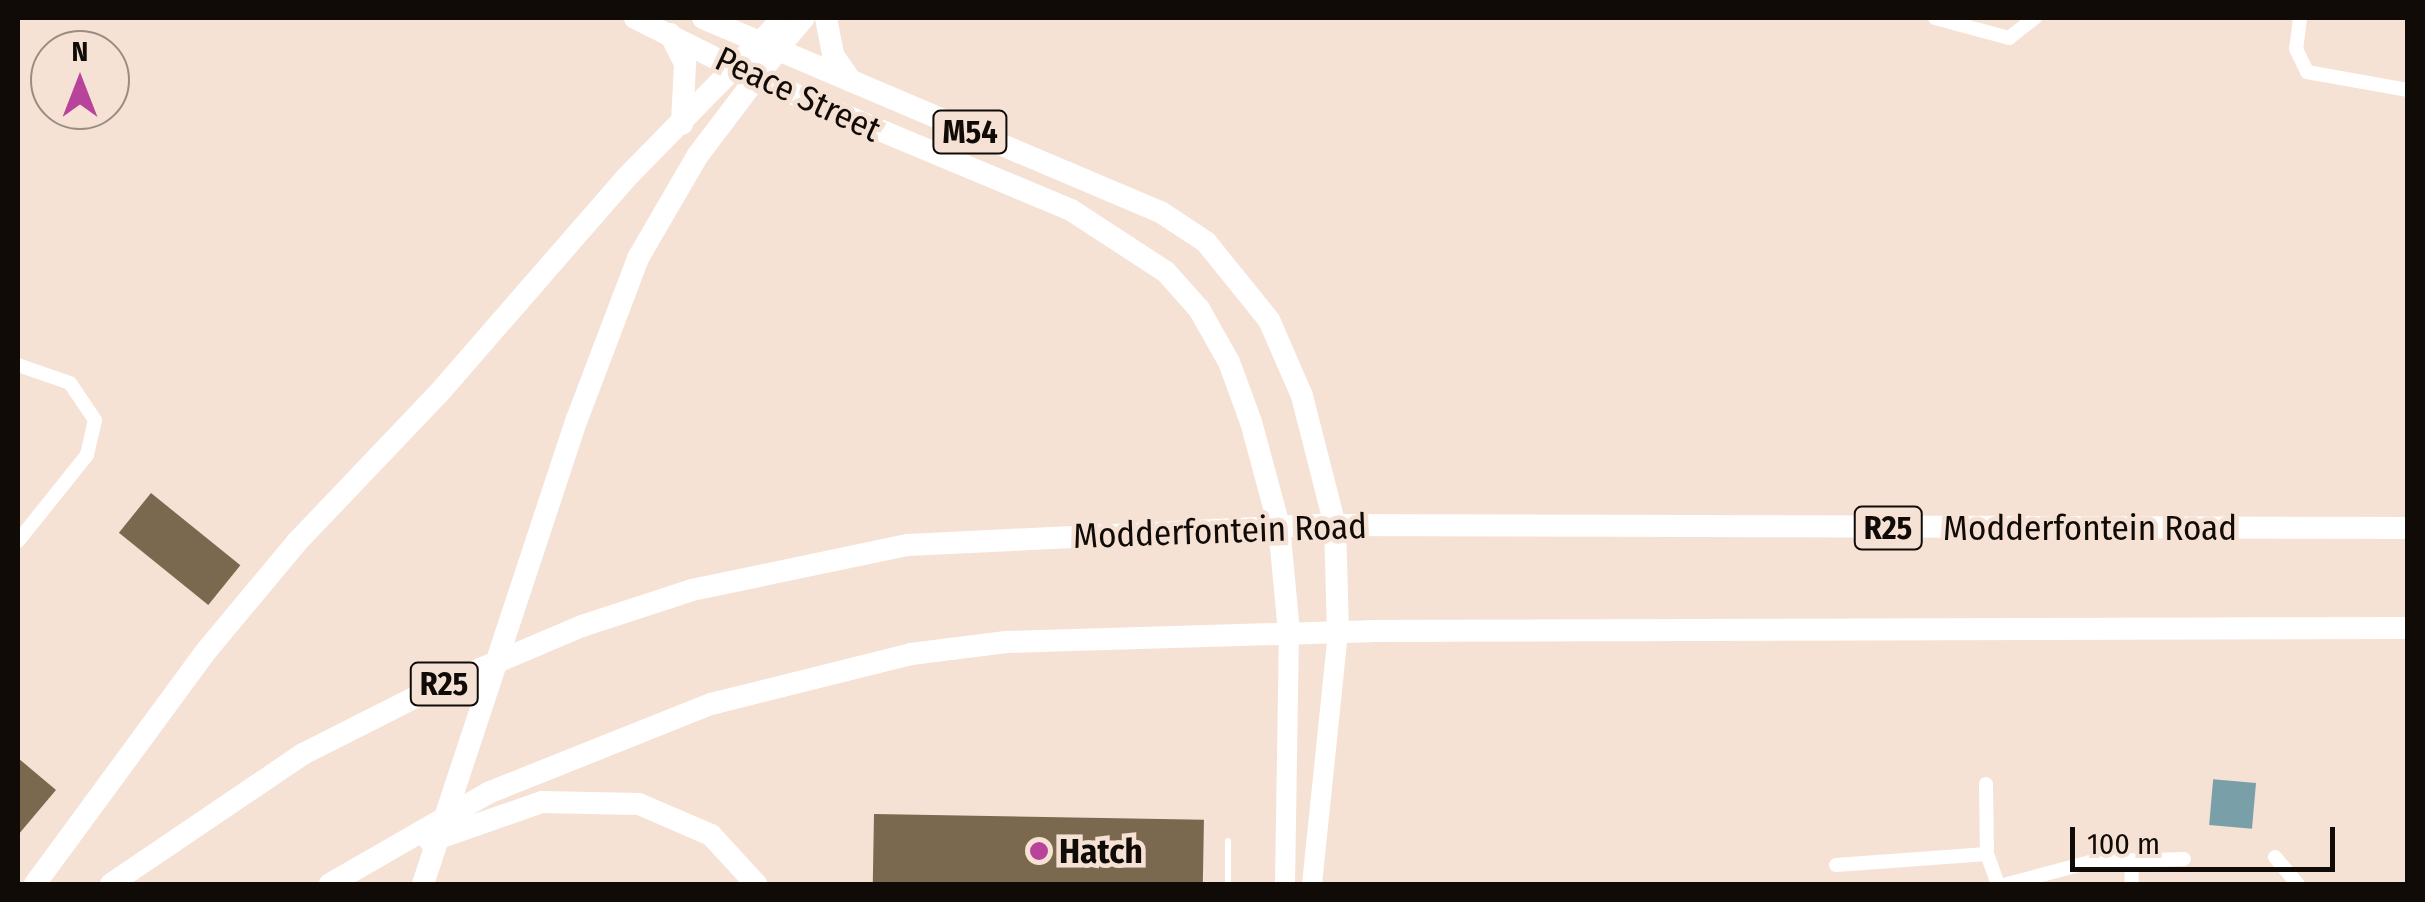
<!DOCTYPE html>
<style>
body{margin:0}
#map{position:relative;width:2425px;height:902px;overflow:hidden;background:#f6e2d4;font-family:"Fira Sans Condensed",sans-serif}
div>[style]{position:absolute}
.water>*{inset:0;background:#79a0a9;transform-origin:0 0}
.building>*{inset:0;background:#7b694f;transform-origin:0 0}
.lane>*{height:6px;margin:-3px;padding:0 3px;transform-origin:3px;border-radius:3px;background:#fff}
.street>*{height:14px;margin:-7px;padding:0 7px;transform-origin:7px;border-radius:7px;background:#fff}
.secondary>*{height:20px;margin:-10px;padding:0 10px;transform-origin:10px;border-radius:10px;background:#fff}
.primary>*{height:22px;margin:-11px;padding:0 11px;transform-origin:11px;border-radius:11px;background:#fff}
.dots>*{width:28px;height:28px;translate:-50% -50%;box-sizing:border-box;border:5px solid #f6e2d4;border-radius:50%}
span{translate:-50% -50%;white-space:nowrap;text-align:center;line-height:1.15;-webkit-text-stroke:9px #f6e2d4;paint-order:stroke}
.shield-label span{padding:2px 8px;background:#f6e2d4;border:2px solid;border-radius:8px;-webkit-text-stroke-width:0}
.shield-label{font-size:32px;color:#110b07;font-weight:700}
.street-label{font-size:35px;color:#110b07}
.poi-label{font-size:35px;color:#110b07;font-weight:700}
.left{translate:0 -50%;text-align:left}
.frame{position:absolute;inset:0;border:20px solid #110b07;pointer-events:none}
.north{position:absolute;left:30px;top:30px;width:100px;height:100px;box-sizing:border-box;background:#f6e2d4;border:2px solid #9a8c82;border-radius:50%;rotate:0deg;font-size:28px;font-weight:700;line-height:40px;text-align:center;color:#110b07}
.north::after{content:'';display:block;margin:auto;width:35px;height:45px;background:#b8439a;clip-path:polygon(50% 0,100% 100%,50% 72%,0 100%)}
.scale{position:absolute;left:2070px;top:827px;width:265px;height:45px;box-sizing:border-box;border:5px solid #110b07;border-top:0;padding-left:12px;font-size:30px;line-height:35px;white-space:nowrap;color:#110b07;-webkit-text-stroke:8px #f6e2d4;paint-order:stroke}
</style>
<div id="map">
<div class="water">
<i style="left:2256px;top:783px;width:46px;height:43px;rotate:95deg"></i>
</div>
<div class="building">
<i style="left:151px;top:493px;width:115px;height:51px;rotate:39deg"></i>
<i style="clip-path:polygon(18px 758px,56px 790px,18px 835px)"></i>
<i style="left:874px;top:814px;width:330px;height:70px;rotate:1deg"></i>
</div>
<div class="lane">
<i style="left:1228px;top:841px;width:43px;rotate:90deg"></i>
</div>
<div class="street">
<i style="left:1935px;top:18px;width:77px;rotate:15.1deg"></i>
<i style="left:2009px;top:38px;width:33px;rotate:-38deg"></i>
<i style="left:2300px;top:18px;width:31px;rotate:97deg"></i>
<i style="left:2296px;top:49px;width:25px;rotate:64deg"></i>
<i style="left:2307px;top:72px;width:103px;rotate:10.1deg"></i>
<i style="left:18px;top:365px;width:55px;rotate:19.1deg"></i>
<i style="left:70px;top:383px;width:45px;rotate:56deg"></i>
<i style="left:95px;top:420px;width:36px;rotate:103deg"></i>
<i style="left:87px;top:455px;width:110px;rotate:128.7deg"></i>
<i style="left:1986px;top:784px;width:70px;rotate:89.2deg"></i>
<i style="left:1987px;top:854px;width:32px;rotate:70deg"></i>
<i style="left:2275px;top:857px;width:35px;rotate:50deg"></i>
<i style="left:2131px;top:860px;width:24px;rotate:88deg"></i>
<i style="left:1836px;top:865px;width:151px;rotate:-4.2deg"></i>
<i style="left:2007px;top:884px;width:86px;rotate:-14.8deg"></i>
<i style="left:2090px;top:862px;width:94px;rotate:-1.8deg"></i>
</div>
<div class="secondary">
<i style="left:758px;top:43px;width:34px;rotate:-47deg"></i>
<i style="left:777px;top:51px;width:43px;rotate:-49.7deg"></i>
<i style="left:1285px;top:884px;width:252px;rotate:-89.1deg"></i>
<i style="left:1312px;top:884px;width:253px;rotate:-84.1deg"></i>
</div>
<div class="primary">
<i style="left:635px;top:18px;width:132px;rotate:26.6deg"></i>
<i style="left:753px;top:77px;width:345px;rotate:22.7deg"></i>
<i style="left:1071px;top:210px;width:113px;rotate:33.1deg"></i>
<i style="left:1166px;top:272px;width:50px;rotate:48.3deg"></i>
<i style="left:1199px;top:309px;width:61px;rotate:60.5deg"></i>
<i style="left:1229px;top:362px;width:64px;rotate:69.9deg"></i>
<i style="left:1251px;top:422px;width:108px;rotate:74.9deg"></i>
<i style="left:1279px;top:526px;width:106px;rotate:84.6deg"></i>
<i style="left:703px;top:18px;width:499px;rotate:23deg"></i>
<i style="left:1162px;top:213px;width:53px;rotate:33.4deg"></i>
<i style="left:1206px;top:242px;width:100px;rotate:51.1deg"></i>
<i style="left:1269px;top:320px;width:83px;rotate:66.5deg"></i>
<i style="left:1302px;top:396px;width:133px;rotate:75.7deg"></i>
<i style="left:1335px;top:525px;width:107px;rotate:88.4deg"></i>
<i style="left:826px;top:18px;width:38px;rotate:79deg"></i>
<i style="left:833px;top:55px;width:32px;rotate:55deg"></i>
<i style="left:670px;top:34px;width:34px;rotate:63deg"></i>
<i style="left:685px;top:64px;width:60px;rotate:92.9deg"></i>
<i style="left:430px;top:841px;width:119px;rotate:-19.2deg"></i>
<i style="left:542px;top:802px;width:97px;rotate:1.2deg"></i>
<i style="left:639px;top:804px;width:78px;rotate:23.3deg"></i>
<i style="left:711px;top:835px;width:67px;rotate:47.4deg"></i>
<i style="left:35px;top:884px;width:290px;rotate:-53.7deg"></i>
<i style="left:207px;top:650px;width:139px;rotate:-50.2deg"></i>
<i style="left:296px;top:543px;width:207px;rotate:-46.4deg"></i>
<i style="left:439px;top:393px;width:284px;rotate:-49deg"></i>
<i style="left:625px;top:179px;width:190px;rotate:-45.6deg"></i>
<i style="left:111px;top:884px;width:232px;rotate:-34.1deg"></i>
<i style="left:303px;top:754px;width:138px;rotate:-26.8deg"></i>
<i style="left:426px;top:692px;width:169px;rotate:-22.9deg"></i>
<i style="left:582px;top:626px;width:116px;rotate:-18.1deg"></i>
<i style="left:692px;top:590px;width:221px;rotate:-11.8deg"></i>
<i style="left:908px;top:545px;width:403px;rotate:-2.8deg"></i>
<i style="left:1311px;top:525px;width:1097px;rotate:0.16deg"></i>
<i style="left:330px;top:884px;width:182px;rotate:-29.9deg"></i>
<i style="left:488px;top:793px;width:240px;rotate:-21.8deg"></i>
<i style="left:711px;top:704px;width:206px;rotate:-14deg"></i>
<i style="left:911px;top:654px;width:96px;rotate:-7.2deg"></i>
<i style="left:1006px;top:642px;width:364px;rotate:-1.7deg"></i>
<i style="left:1370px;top:631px;width:1038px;rotate:-0.17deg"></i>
<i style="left:423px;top:884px;width:490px;rotate:-71.7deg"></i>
<i style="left:577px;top:419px;width:172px;rotate:-69.2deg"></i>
<i style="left:638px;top:258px;width:119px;rotate:-59.8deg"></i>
<i style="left:698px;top:155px;width:131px;rotate:-52.8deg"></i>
</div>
<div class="dots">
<i style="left:1039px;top:851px;background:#b8439a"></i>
</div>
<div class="shield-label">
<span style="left:970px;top:132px">M54</span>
<span style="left:1888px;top:528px">R25</span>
<span style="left:444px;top:684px">R25</span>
</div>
<div class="street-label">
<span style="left:798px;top:94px;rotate:25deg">Peace Street</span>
<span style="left:2090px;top:528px">Modderfontein Road</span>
<span style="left:1220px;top:531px;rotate:-2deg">Modderfontein Road</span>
</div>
<div class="poi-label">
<span class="left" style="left:1059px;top:851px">Hatch</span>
</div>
<div class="frame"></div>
<div class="north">N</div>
<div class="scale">100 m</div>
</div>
